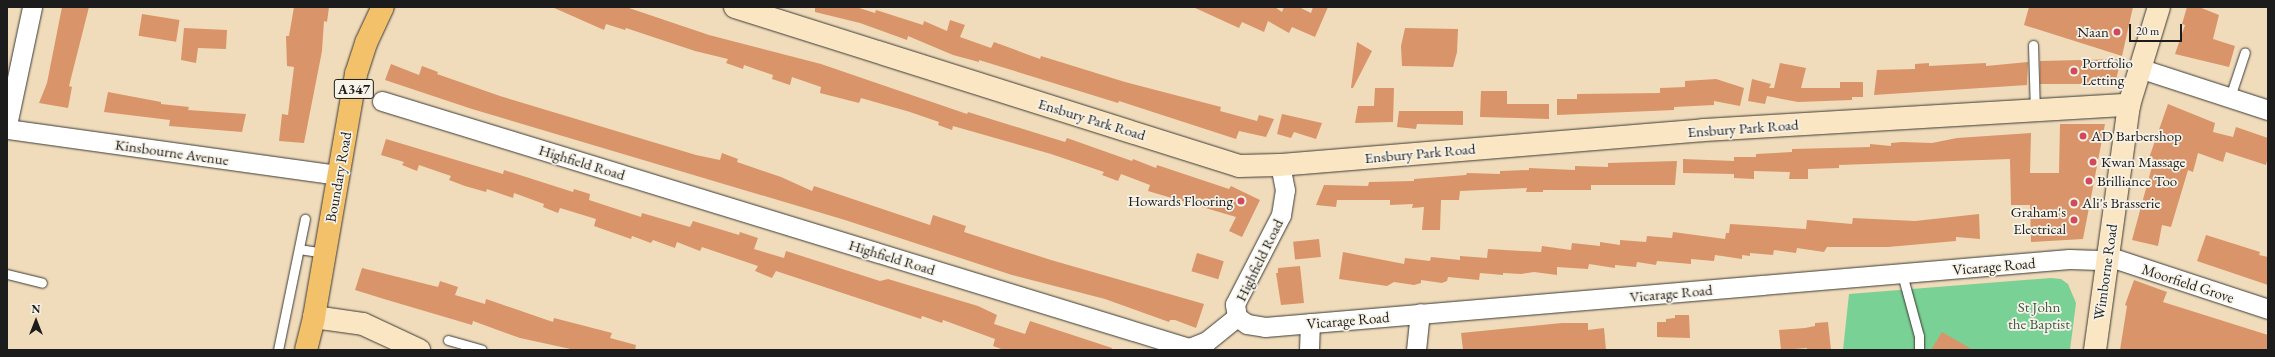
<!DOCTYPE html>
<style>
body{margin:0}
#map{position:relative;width:2275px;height:357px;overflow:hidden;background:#f0dcbb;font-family:"EB Garamond",serif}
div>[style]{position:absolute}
.green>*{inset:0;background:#7ad195}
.building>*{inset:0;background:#d99469;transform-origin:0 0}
.roads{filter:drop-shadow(0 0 1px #3c3934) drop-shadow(0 0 1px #3c3934)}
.lane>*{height:9px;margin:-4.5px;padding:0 4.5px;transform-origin:4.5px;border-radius:4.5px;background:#fff}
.street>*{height:19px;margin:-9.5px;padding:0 9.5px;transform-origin:9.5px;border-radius:9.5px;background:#fff}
.secondary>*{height:22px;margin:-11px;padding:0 11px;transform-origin:11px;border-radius:11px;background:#fbe6c4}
.primary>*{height:22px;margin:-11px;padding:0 11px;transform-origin:11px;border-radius:11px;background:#f4c16b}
.dots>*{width:11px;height:11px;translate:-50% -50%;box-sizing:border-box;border:2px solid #f7f3e8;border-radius:50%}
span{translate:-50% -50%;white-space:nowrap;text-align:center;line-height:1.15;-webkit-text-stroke:3.5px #f7f3e8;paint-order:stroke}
.shield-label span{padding:1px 3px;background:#f7f3e8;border:1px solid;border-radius:3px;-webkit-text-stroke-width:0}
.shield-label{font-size:14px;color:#1c1c1c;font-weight:700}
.poi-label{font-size:15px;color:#1c1c1c}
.right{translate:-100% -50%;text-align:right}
.left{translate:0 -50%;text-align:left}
.street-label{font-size:15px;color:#1c1c1c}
.park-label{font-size:15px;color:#3d5b46}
.frame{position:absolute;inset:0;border:8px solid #1c1c1c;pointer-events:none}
.north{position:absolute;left:16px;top:301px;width:40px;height:40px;-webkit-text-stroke:3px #f7f3e8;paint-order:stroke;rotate:0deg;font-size:11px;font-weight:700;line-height:16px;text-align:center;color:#1c1c1c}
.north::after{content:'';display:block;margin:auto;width:14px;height:18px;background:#1c1c1c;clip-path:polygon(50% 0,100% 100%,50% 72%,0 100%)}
.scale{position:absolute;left:2129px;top:24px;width:53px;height:18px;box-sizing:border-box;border:2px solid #1c1c1c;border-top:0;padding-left:5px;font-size:12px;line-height:14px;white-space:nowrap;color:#1c1c1c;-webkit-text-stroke:3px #f7f3e8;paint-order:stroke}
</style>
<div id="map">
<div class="green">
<i style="clip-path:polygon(2051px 278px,2061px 279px,2068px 284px,2076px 303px,2070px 350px,1843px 350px,1849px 294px)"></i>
</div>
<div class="building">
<i style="clip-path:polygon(62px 7px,89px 7px,69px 86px,72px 87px,68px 108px,39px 103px,47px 83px)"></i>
<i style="clip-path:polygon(294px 7px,329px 7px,327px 22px,324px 21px,322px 51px,304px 143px,279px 141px,282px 114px,288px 115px,294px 67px,287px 66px,286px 36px,289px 36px)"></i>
<i style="clip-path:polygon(552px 7px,626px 7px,709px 35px,821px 64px,967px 114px,968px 112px,1065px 142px,1067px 138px,1132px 161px,1133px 159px,1156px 168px,1157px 165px,1229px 189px,1231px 186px,1260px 200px,1242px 237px,1229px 231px,1236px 217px,1148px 191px,1150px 185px,1121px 174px,1118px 181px,1102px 175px,1104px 172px,1051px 154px,953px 126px,952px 130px,938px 125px,939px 122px,910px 112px,861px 98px,859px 103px,820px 93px,821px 87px,792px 77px,790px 85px,772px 79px,773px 75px,744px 65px,743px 69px,726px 63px,728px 59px,695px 51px,626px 28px,625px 30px,606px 24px,604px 30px)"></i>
<i style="clip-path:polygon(815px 7px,856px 7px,875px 13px,876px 10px,923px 25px,924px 21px,947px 31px,950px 20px,965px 25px,960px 37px,991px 48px,994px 42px,1040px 59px,1041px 56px,1125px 82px,1221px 107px,1220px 111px,1257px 121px,1259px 115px,1274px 119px,1266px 137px,1239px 131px,1236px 139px,1119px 101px,1118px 103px,979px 60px,979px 62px,953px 55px,908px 36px,907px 40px,860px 23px,815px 12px)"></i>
<i style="clip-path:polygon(1193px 7px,1275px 7px,1282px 12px,1284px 7px,1299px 7px,1311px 13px,1313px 7px,1328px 7px,1315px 37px,1292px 27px,1289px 33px,1268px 21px,1264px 32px,1242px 22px,1239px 28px)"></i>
<i style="clip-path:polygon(2029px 7px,2133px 7px,2122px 56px,2024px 25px)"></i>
<i style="clip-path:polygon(2187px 7px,2199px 7px,2219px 15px,2213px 39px,2235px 46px,2229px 67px,2175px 54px,2185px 25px,2182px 24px)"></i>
<i style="left:142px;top:14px;width:38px;height:22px;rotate:9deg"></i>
<i style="clip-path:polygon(184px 28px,227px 30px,226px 49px,198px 48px,196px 63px,181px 60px)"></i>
<i style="clip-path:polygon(1405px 28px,1458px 29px,1457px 52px,1453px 67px,1402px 66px,1401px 46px)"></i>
<i style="clip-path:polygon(1357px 42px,1372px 51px,1353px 88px,1351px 88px)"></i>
<i style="clip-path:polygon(2121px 59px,2115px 84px,2040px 84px,2040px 61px)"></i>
<i style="clip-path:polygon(2028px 62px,2027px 85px,1874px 95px,1877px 70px,1915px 69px,1915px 64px,1929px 63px,1929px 66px,1986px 63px,1986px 66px)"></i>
<i style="clip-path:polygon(1780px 63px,1806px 68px,1801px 88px,1840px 88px,1840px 82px,1863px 82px,1863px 97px,1852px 97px,1852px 100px,1798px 102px,1767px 96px,1765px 104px,1748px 101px,1752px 79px,1771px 84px,1769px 88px,1774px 88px)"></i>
<i style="clip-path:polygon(391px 64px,419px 75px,422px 66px,438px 72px,437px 74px,500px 96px,696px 155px,720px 160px,722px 153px,738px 159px,737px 162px,781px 177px,812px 191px,814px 186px,930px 225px,933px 215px,966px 226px,964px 232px,1051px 260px,1204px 304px,1196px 328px,1175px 320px,1170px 320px,1169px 322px,1105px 299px,1012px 275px,845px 220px,472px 109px,385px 80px)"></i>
<i style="clip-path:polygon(1716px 79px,1744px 88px,1740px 106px,1714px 101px,1714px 105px,1674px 107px,1674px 110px,1557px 115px,1557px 99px,1577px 99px,1577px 94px,1660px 93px,1660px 88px,1685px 87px,1685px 81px)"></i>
<i style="clip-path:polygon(1375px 88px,1394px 88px,1393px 122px,1355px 123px,1358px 106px,1374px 106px)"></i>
<i style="clip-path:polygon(1481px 91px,1507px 91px,1507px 104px,1549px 104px,1549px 119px,1480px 117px)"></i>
<i style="clip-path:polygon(108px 92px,161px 102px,161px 104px,189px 107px,188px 110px,246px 114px,242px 132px,169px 126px,170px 120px,104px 112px)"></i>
<i style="clip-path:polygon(2168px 104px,2215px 123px,2213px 132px,2233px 137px,2236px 127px,2268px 138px,2268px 156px,2266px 165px,2226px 152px,2223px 162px,2198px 153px,2193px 172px,2188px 170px,2171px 227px,2162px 225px,2158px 246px,2132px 240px,2154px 159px,2149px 158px)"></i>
<i style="clip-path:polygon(1399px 111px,1463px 111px,1463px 125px,1417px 124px,1416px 129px,1397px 127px)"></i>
<i style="clip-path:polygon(1282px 114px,1322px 123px,1316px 139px,1294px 132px,1291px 138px,1277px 134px)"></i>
<i style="clip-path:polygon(2060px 124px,2105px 124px,2083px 239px,2031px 242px,2030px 205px,2011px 205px,2010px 159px,1839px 165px,1839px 168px,1808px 169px,1808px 179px,1789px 179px,1790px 172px,1754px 171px,1754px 179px,1734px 178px,1734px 174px,1683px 173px,1683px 159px,1734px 161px,1734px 157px,1756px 157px,1756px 154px,1792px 152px,1792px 149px,1870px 147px,1870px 144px,1891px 146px,1891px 143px,1902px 142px,1932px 143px,1957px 138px,2031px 133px,2030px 173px,2059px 173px)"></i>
<i style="clip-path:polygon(386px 139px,503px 174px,504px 170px,573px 192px,574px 189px,590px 194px,589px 200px,641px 217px,642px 213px,690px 227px,693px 221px,739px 235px,740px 232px,758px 238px,754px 249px,784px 258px,786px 251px,880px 281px,888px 279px,978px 306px,997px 315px,994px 324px,1025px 334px,1030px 321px,1112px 348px,1111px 350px,1004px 350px,993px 346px,995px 339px,943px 320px,942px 323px,922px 316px,921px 319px,776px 271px,772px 278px,755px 271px,758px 266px,702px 247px,700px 251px,677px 242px,675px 248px,653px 240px,651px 243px,632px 236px,631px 239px,594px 226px,596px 219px,560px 208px,558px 213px,543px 207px,544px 204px,514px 193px,513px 198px,487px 189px,486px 192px,465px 186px,449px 180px,451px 176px,419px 165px,417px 171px,402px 165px,404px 162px,381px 155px)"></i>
<i style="clip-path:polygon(1677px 161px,1675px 185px,1591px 185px,1591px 190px,1543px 190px,1543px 192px,1526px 192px,1527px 188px,1460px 191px,1459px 200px,1441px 200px,1440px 230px,1422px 230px,1424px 207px,1412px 208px,1413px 204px,1390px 205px,1390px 200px,1337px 200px,1336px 207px,1316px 205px,1324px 185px,1368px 186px,1369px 182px,1414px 181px,1414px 179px,1466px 175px,1467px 173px,1500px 174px,1500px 171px,1529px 170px,1529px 168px,1575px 170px,1575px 166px,1608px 167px,1608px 163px)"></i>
<i style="clip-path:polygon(1979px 214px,1980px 239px,1956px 237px,1956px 241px,1888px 247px,1827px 247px,1824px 252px,1797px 248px,1796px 253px,1774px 250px,1773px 255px,1750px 253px,1750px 256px,1742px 255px,1742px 259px,1715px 255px,1714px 261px,1691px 259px,1691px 264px,1657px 261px,1656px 265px,1637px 262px,1636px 267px,1615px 265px,1615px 268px,1589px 264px,1588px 269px,1557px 267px,1557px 275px,1534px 272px,1521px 274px,1503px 273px,1503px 275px,1480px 273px,1479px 280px,1448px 277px,1447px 281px,1442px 283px,1421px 280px,1421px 283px,1414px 285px,1394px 282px,1387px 286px,1339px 279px,1343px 252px,1404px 264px,1405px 258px,1430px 261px,1431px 257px,1460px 260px,1460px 256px,1487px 258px,1488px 249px,1541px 252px,1542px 246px,1571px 250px,1572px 243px,1600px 246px,1600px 242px,1620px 245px,1620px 240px,1646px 242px,1647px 236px,1672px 238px,1673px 232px,1725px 239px,1726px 233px,1729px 233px,1730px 224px,1806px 229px,1807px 220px,1852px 224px,1853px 218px,1915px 221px)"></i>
<i style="clip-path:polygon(2206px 235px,2260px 252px,2259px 255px,2268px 257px,2268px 285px,2197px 261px)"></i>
<i style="left:1319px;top:239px;width:18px;height:26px;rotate:84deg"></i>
<i style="left:1197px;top:253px;width:28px;height:19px;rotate:17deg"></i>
<i style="clip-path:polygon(1300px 266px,1304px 303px,1281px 305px,1276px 273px,1278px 273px,1278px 268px)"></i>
<i style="clip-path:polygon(362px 268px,438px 287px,440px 281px,458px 287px,455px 295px,485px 304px,486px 299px,553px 322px,554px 318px,612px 333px,610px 338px,636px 345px,635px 350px,575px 350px,520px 338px,473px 321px,472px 325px,384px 299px,355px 290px)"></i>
<i style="clip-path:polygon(2134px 280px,2167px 292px,2163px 302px,2268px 335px,2268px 350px,2120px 350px,2127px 306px,2125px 305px)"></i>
<i style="clip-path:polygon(1675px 315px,1689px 315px,1690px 338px,1657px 337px,1657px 322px,1666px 322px,1666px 319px,1675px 318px)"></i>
<i style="clip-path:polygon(1828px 322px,1831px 350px,1807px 350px,1807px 348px,1781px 350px,1779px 330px,1805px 328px,1815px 326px,1815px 323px)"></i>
<i style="clip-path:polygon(1562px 323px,1588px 323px,1588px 330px,1604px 328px,1606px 350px,1463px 350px,1461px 333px)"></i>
<i style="clip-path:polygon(1942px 332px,1973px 350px,1931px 350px)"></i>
</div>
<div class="roads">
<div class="lane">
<i style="left:2033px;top:45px;width:66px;rotate:88.3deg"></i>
<i style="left:2230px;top:97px;width:47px;rotate:-71.6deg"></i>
<i style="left:299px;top:249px;width:25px;rotate:9deg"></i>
<i style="left:7px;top:274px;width:36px;rotate:14deg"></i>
<i style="left:1902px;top:274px;width:64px;rotate:74.7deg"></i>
<i style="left:1919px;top:336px;width:14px;rotate:90deg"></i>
<i style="left:448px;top:340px;width:35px;rotate:16deg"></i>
<i style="left:278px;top:350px;width:134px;rotate:-78.4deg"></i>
</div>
<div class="street">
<i style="left:2142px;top:69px;width:133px;rotate:18deg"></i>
<i style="left:382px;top:101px;width:844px;rotate:17.02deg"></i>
<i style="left:1189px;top:348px;width:19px;rotate:-21deg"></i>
<i style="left:1207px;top:341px;width:38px;rotate:-39deg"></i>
<i style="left:1237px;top:317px;width:13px;rotate:-99deg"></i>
<i style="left:1235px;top:304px;width:100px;rotate:-62.7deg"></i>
<i style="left:1281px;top:215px;width:25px;rotate:-81deg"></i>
<i style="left:1285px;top:190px;width:25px;rotate:-101deg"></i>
<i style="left:7px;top:125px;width:121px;rotate:-78deg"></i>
<i style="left:7px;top:129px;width:333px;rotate:7.9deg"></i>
<i style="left:2107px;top:256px;width:169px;rotate:18.2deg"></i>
<i style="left:1237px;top:317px;width:12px;rotate:35deg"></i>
<i style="left:1247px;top:324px;width:18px;rotate:9deg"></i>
<i style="left:1265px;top:327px;width:807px;rotate:-4.83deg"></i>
<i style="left:2069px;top:259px;width:38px;rotate:2deg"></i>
<i style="left:1309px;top:350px;width:27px;rotate:-88deg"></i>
<i style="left:1416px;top:350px;width:37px;rotate:-84deg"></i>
</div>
<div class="secondary">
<i style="left:735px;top:7px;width:528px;rotate:17.51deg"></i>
<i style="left:1239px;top:166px;width:41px;rotate:-1.4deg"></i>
<i style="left:1280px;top:165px;width:424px;rotate:-4.7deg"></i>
<i style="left:1703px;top:130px;width:427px;rotate:-3.4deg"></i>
<i style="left:314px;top:317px;width:49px;rotate:8.1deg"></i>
<i style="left:363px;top:324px;width:62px;rotate:24.9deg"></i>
<i style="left:2095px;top:350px;width:247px;rotate:-82.1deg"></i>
<i style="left:2129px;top:105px;width:102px;rotate:-73deg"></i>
</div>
<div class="primary">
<i style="left:306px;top:350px;width:34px;rotate:-76deg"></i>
<i style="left:314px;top:317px;width:247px;rotate:-80.2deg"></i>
<i style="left:356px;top:74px;width:33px;rotate:-72deg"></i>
<i style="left:366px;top:43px;width:40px;rotate:-65deg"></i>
</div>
</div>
<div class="dots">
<i style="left:2117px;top:32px;background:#d1495b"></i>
<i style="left:2074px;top:71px;background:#d1495b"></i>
<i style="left:2083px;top:136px;background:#d1495b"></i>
<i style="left:2093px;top:162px;background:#d1495b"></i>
<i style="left:2089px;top:181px;background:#d1495b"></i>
<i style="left:1241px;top:201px;background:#d1495b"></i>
<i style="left:2074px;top:203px;background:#d1495b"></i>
<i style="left:2074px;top:220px;background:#d1495b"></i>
</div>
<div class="shield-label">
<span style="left:354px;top:89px">A347</span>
</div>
<div class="poi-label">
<span class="right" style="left:2109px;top:32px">Naan</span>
<span class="left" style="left:2082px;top:71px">Portfolio<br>Letting</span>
<span class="left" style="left:2091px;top:136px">AD Barbershop</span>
<span class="left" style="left:2101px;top:162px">Kwan Massage</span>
<span class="left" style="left:2097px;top:181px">Brilliance Too</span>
<span class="right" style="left:1233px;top:201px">Howards Flooring</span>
<span class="left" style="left:2082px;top:203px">Ali's Brasserie</span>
<span class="right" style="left:2066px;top:220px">Graham's<br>Electrical</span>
</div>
<div class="street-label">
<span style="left:1092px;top:119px;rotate:17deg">Ensbury Park Road</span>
<span style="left:1743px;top:128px;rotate:-4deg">Ensbury Park Road</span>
<span style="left:172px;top:152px;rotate:8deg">Kinsbourne Avenue</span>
<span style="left:1420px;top:153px;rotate:-5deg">Ensbury Park Road</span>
<span style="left:582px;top:162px;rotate:17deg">Highfield Road</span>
<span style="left:338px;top:177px;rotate:-80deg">Boundary Road</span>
<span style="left:892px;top:257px;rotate:17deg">Highfield Road</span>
<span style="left:1259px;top:260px;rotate:-64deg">Highfield Road</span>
<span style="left:1994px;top:266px;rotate:-5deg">Vicarage Road</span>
<span style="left:2105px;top:272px;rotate:-82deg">Wimborne Road</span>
<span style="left:2188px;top:283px;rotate:18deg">Moorfield Grove</span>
<span style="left:1671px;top:293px;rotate:-5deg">Vicarage Road</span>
<span style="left:1348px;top:320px;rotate:-5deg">Vicarage Road</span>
</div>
<div class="park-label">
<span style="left:2039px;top:315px">St John<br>the Baptist</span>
</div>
<div class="frame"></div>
<div class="north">N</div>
<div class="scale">20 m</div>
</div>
